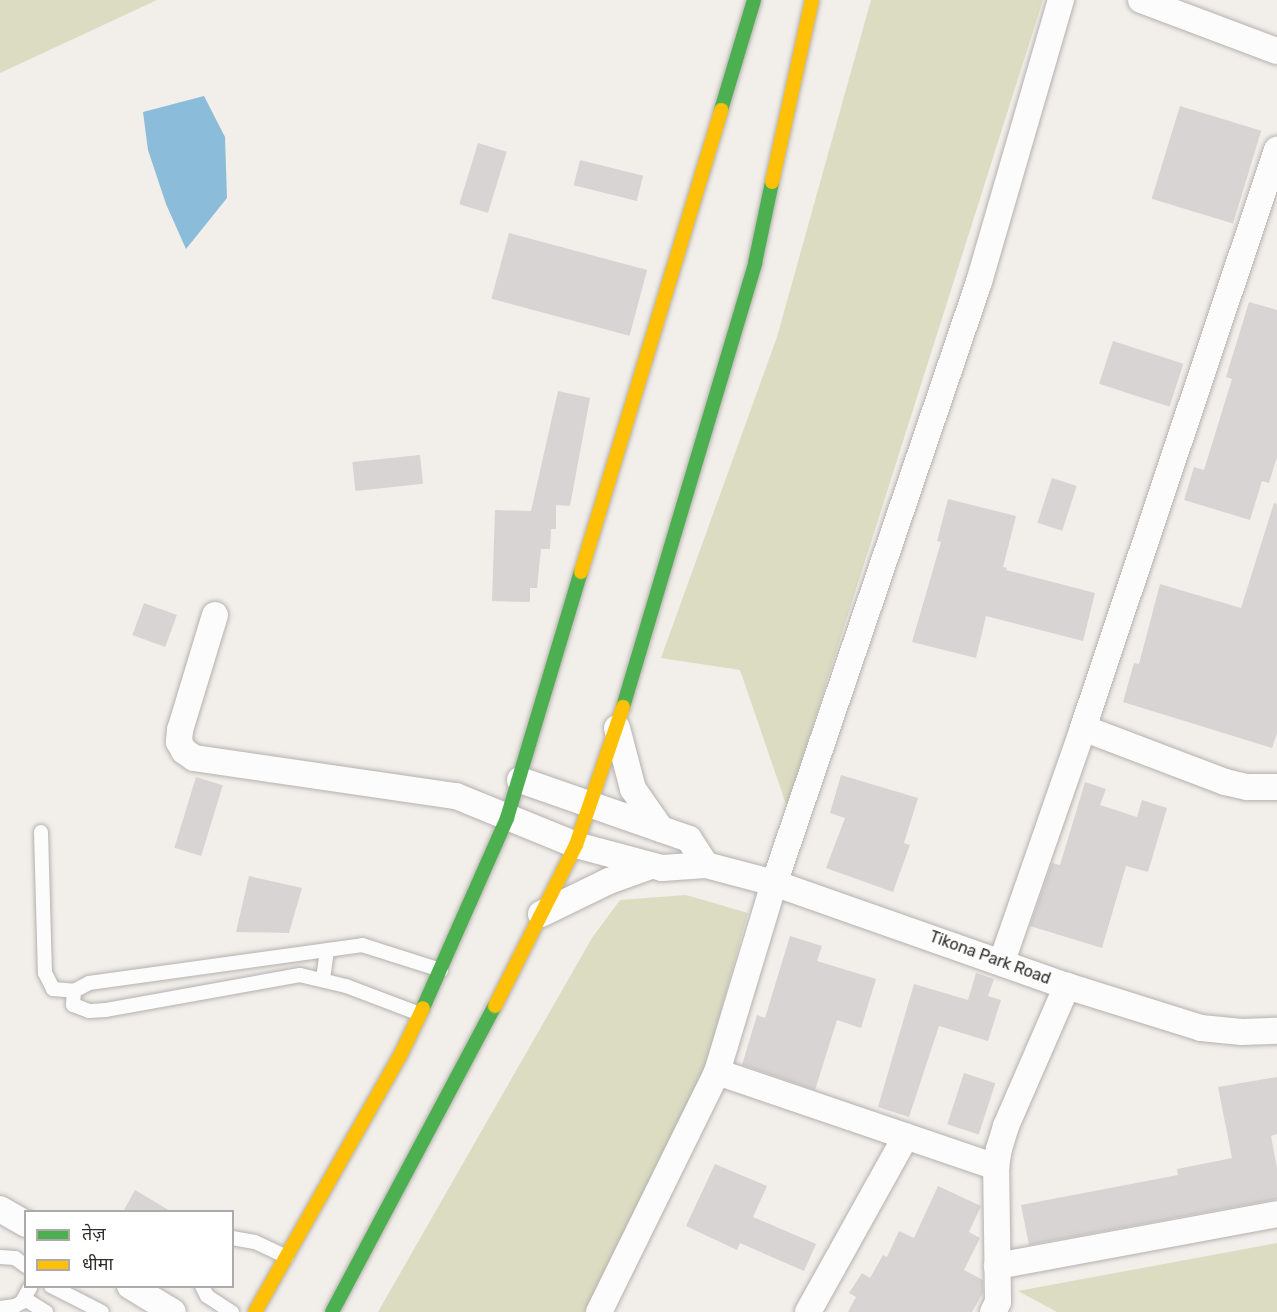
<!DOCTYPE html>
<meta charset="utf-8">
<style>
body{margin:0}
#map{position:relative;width:1277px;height:1312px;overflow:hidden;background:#f2eeea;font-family:Rubik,"Noto Sans Devanagari",sans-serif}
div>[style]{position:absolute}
.green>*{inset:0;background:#dbdcc2}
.water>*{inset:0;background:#8bbcd9}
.building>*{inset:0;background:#d8d4d3;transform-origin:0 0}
.roads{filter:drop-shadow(0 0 2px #b4b1ae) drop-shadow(0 0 2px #b4b1ae)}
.lane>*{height:14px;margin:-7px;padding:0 7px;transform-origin:7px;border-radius:7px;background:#fdfcfc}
.street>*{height:26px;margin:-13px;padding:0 13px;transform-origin:13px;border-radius:13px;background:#fdfcfc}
.fast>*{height:14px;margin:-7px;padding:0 7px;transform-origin:7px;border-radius:7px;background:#4caf50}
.slow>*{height:14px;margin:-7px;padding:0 7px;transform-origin:7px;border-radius:7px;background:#ffc107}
span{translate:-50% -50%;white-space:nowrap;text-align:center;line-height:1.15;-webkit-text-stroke:5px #fff;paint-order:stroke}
.street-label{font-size:16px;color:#312e2b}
.legend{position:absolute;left:24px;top:1210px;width:210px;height:78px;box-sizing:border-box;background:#fff;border:2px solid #adabaa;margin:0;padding:8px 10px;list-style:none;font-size:18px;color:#312e2b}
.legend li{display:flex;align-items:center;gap:12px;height:30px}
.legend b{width:30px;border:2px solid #adabaa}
</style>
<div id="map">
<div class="green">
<i style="clip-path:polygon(0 0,157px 0,0 73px)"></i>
<i style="clip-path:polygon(871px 0,1043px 0,787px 807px,740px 670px,661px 658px,777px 337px)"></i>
<i style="clip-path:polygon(686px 895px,748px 913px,701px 1083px,586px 1312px,378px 1312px,592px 938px,620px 900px)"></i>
<i style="clip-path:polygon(1277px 1243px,1277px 1312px,1057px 1312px,1018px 1291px)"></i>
</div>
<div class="water">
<i style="clip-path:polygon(204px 96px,225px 137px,227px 198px,186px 249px,166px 204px,148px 150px,143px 112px)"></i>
</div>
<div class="building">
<i style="left:1180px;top:106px;width:85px;height:97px;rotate:17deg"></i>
<i style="left:478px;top:143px;width:30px;height:64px;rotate:17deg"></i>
<i style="left:580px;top:160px;width:65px;height:26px;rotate:14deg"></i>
<i style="left:509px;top:233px;width:143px;height:68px;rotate:15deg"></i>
<i style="clip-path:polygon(1249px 302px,1277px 310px,1277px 457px,1269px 483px,1262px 481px,1250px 520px,1184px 500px,1194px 467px,1204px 470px,1232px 379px,1226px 377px)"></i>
<i style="left:1113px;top:341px;width:74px;height:45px;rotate:18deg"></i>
<i style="clip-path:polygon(558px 391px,590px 398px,570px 506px,556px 505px,556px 529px,551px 529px,550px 549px,541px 549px,537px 588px,530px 588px,530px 602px,492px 601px,495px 510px,531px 511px)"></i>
<i style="left:420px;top:455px;width:29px;height:68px;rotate:84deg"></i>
<i style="left:1052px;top:478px;width:26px;height:47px;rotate:18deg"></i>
<i style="clip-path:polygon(948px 499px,1016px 516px,1003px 567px,1007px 568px,1006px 570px,1095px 593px,1083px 641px,986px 616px,976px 658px,912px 642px,941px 542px,937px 541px)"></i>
<i style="clip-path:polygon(1274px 503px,1277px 504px,1277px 733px,1272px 748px,1123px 702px,1134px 663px,1139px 664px,1160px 584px,1241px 608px)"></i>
<i style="left:144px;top:603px;width:35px;height:34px;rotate:20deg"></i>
<i style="clip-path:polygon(841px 775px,918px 798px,904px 843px,910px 845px,893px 892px,826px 868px,845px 818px,830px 813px)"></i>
<i style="left:196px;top:777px;width:28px;height:74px;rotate:17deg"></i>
<i style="clip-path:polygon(1085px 782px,1106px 789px,1100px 805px,1137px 817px,1142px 800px,1167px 808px,1148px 872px,1126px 866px,1102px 948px,1030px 926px,1052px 863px,1060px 865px)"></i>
<i style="clip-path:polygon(249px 876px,302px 888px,289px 933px,236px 932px)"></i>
<i style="clip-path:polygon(790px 936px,822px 946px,817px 961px,876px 979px,861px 1028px,837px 1020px,815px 1090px,742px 1065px,757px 1015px,765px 1018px)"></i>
<i style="clip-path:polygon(976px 973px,994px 979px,988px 996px,1001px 1000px,988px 1041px,939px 1026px,909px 1117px,878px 1107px,914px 984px,968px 1000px)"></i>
<i style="left:964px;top:1073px;width:33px;height:54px;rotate:18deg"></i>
<i style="clip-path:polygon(1277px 1077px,1277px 1134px,1271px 1136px,1277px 1168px,1277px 1199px,1029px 1245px,1021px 1205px,1178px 1175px,1177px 1169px,1232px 1158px,1218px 1087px)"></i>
<i style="clip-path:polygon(715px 1164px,767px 1186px,753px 1217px,816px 1244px,804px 1271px,740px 1243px,737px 1250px,686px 1226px)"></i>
<i style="clip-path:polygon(938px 1186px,981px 1206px,969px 1232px,980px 1238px,964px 1270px,983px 1280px,983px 1293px,972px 1312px,848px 1312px,856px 1297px,849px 1293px,862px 1273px,870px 1278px,883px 1255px,887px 1257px,899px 1231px,914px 1238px)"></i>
<i style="clip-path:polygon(135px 1190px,172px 1212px,123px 1212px)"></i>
</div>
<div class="roads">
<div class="lane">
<i style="left:41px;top:832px;width:141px;rotate:88.4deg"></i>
<i style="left:45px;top:973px;width:18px;rotate:63deg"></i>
<i style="left:53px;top:989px;width:21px;rotate:5deg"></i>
<i style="left:323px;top:979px;width:29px;rotate:-82deg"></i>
<i style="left:420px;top:1014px;width:79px;rotate:-159.3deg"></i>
<i style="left:346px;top:986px;width:47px;rotate:-166.6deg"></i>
<i style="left:300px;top:975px;width:198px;rotate:169.8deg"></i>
<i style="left:105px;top:1010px;width:16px;rotate:176deg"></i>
<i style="left:89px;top:1011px;width:17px;rotate:-159deg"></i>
<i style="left:73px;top:1005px;width:14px;rotate:-86deg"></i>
<i style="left:74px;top:991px;width:17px;rotate:-28deg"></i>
<i style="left:89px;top:983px;width:276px;rotate:-7.9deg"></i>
<i style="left:362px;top:945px;width:83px;rotate:17.6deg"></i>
<i style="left:232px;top:1238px;width:23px;rotate:10deg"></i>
<i style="left:255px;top:1242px;width:35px;rotate:25deg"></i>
<i style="left:0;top:1257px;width:15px;rotate:4deg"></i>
<i style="left:15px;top:1258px;width:14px;rotate:36deg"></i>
<i style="left:51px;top:1286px;width:57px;rotate:27deg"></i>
<i style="left:202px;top:1286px;width:11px;rotate:63deg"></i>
<i style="left:207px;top:1296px;width:30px;rotate:33deg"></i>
<i style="left:25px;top:1299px;width:25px;rotate:32deg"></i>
<i style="left:0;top:1308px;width:15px;rotate:-8deg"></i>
<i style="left:15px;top:1306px;width:8px;rotate:-30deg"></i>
<i style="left:22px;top:1302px;width:18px;rotate:-61deg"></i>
</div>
<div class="street">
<i style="left:1141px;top:0;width:145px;rotate:20.6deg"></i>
<i style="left:215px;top:615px;width:120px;rotate:106.9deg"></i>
<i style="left:180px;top:730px;width:12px;rotate:95deg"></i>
<i style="left:179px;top:742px;width:10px;rotate:61deg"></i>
<i style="left:184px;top:751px;width:12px;rotate:35deg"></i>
<i style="left:194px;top:758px;width:265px;rotate:8.3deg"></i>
<i style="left:456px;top:796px;width:130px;rotate:22.2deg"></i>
<i style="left:576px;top:845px;width:89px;rotate:15deg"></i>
<i style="left:662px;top:868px;width:44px;rotate:-3.9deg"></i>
<i style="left:706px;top:865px;width:70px;rotate:14.8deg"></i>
<i style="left:774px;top:883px;width:311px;rotate:19.4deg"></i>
<i style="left:1067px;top:986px;width:140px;rotate:17.4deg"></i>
<i style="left:1201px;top:1028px;width:41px;rotate:5.6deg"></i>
<i style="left:1242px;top:1032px;width:35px;rotate:-2deg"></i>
<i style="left:617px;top:728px;width:63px;rotate:75.3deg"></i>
<i style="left:633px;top:789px;width:49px;rotate:55deg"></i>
<i style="left:1083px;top:728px;width:152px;rotate:20.8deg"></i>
<i style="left:1225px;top:782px;width:23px;rotate:13deg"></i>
<i style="left:1247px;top:787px;width:30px"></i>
<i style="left:520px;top:780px;width:179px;rotate:19.2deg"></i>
<i style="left:689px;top:839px;width:31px;rotate:57deg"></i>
<i style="left:541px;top:914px;width:76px;rotate:-25.9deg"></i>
<i style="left:609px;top:881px;width:45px;rotate:-19.7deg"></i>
<i style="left:1002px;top:961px;width:247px;rotate:-70.8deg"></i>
<i style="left:1083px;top:728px;width:610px;rotate:-71.45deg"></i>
<i style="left:717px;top:1072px;width:295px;rotate:18.8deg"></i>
<i style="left:0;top:1209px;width:30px;rotate:30deg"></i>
<i style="left:997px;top:1266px;width:285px;rotate:-10.5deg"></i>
<i style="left:130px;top:1286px;width:50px;rotate:31.2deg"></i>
<i style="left:599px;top:1312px;width:267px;rotate:-63.8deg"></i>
<i style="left:717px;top:1072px;width:193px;rotate:-73.2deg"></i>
<i style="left:773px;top:887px;width:639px;rotate:-71.2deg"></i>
<i style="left:979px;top:282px;width:294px;rotate:-73.8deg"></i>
<i style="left:808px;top:1312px;width:201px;rotate:-60.9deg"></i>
<i style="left:993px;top:1312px;width:11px;rotate:-63deg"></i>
<i style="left:998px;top:1302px;width:135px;rotate:-90.8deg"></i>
<i style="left:996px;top:1167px;width:18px;rotate:-81deg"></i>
<i style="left:999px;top:1149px;width:24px;rotate:-73deg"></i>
<i style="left:1006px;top:1126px;width:153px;rotate:-66.5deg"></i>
</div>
<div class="fast">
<i style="left:721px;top:110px;width:115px;rotate:-73.3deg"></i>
<i style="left:623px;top:707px;width:463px;rotate:-73.4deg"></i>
<i style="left:755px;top:263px;width:83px;rotate:-78.1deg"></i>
<i style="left:423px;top:1008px;width:208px;rotate:-66.1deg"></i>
<i style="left:507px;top:818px;width:257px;rotate:-73.3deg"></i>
<i style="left:332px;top:1312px;width:347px;rotate:-62deg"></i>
</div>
<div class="slow">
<i style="left:772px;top:182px;width:186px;rotate:-77.6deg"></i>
<i style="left:581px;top:572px;width:483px;rotate:-73.1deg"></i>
<i style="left:495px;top:1006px;width:180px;rotate:-63.3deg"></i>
<i style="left:576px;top:845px;width:146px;rotate:-71.2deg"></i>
<i style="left:255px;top:1312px;width:294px;rotate:-60.5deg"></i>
<i style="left:400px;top:1056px;width:53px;rotate:-64.4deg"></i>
</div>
</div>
<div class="street-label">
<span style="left:990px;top:958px;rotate:20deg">Tikona Park Road</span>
</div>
<ul class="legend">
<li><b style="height:8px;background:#4caf50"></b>तेज़</li>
<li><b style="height:8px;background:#ffc107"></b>धीमा</li>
</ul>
</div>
